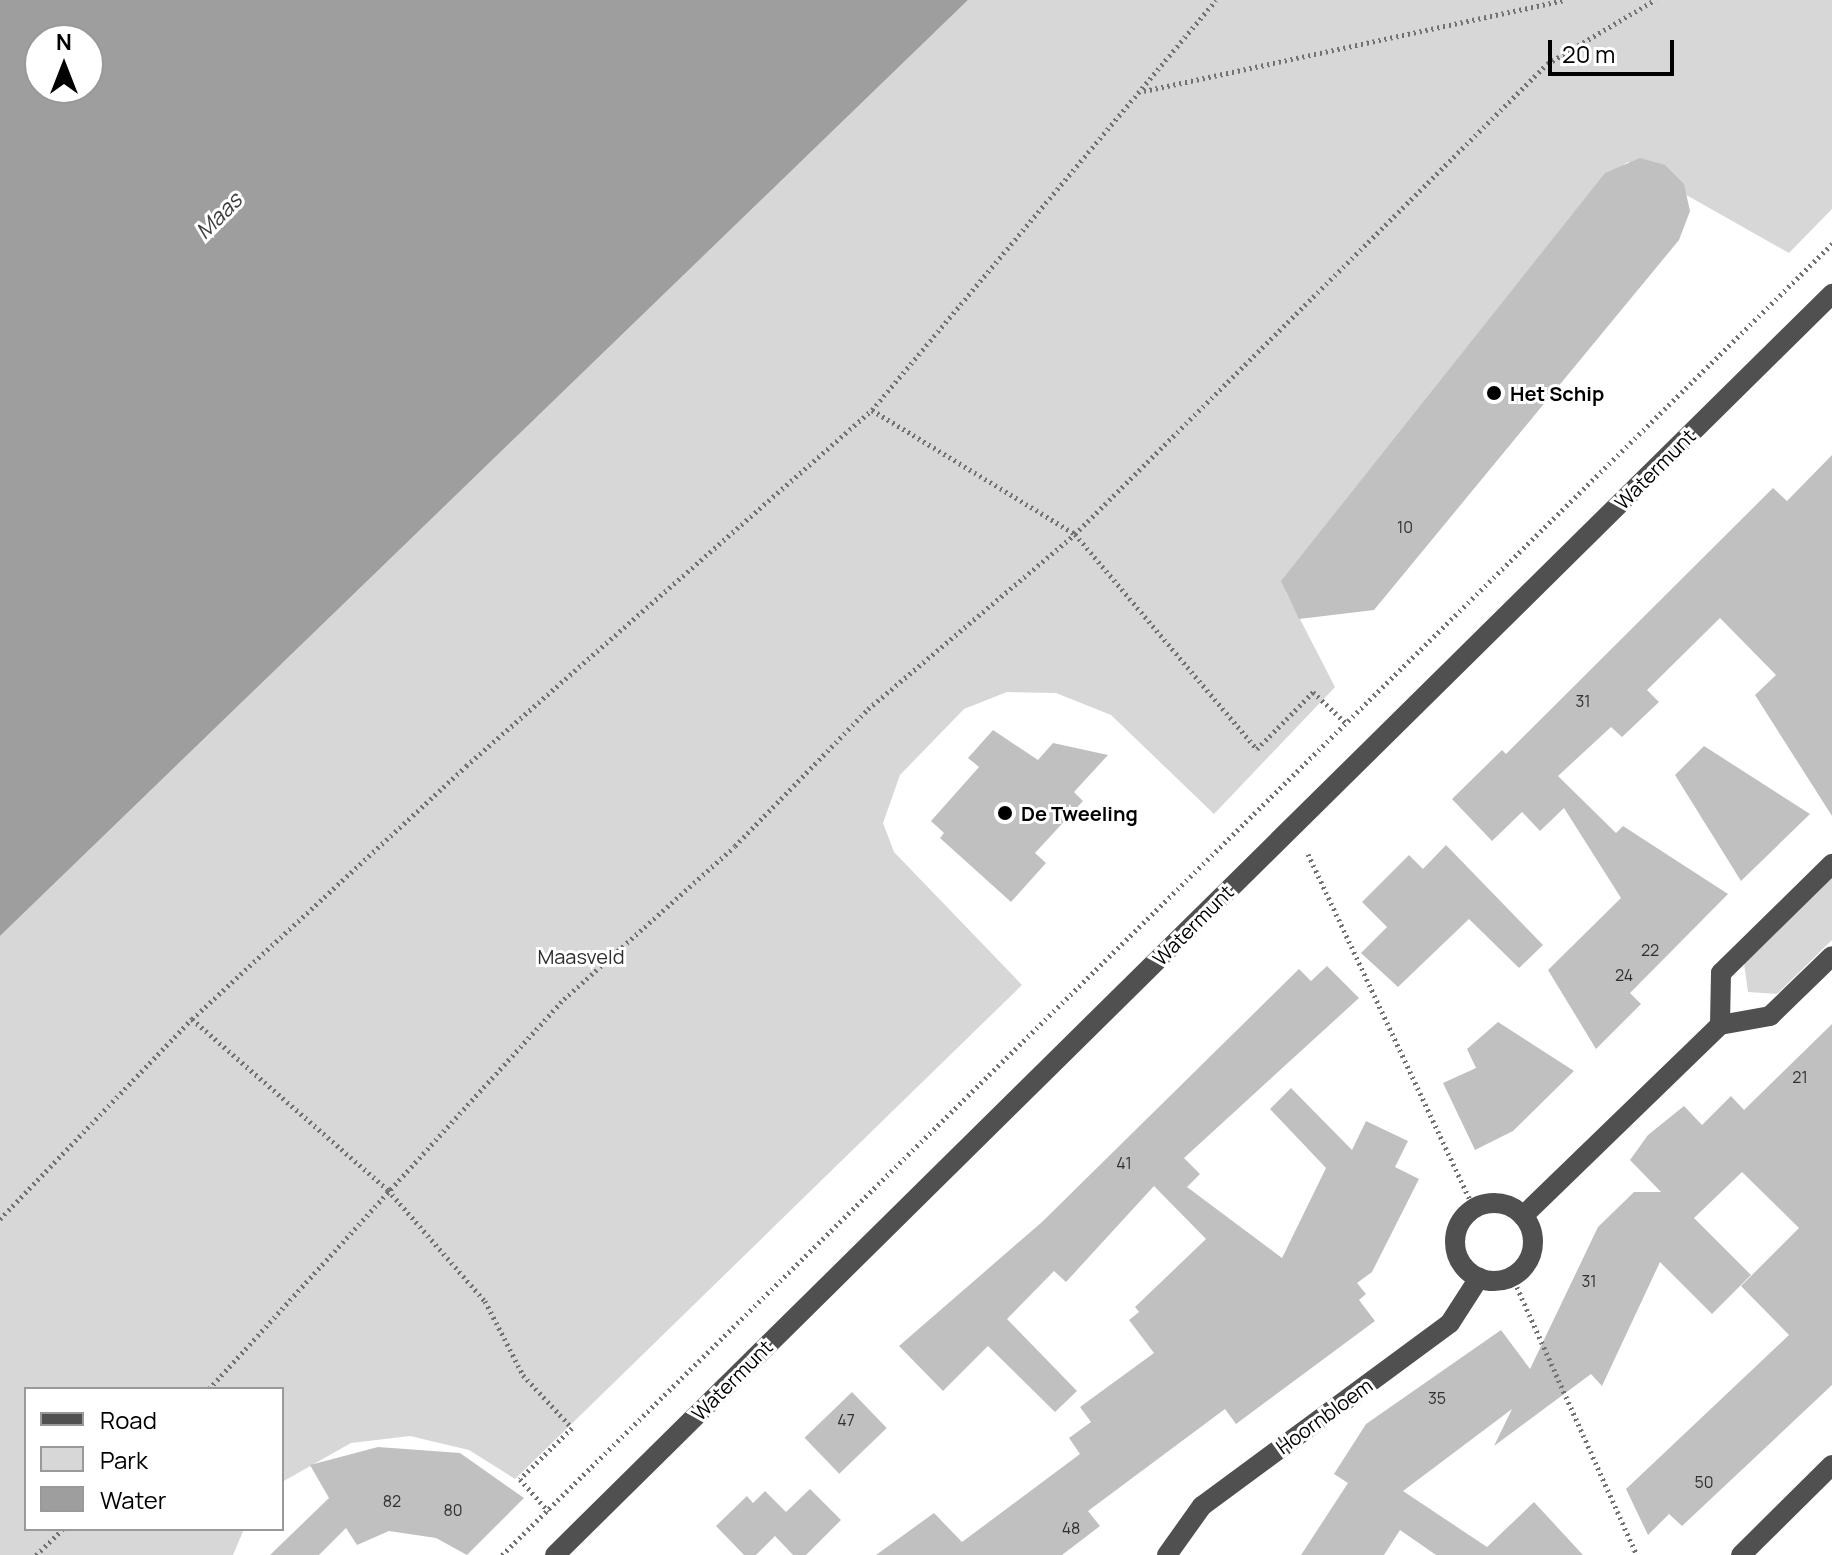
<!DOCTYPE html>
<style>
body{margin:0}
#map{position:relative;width:1832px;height:1555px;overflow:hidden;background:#fff;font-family:Manrope,sans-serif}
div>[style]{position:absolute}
.green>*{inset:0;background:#d7d7d7}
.water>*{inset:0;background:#9e9e9e}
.building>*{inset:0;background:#c0c0c0;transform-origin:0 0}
.path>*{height:5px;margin-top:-2.5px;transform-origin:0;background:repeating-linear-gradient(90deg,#727272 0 2px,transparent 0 6px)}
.minor>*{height:20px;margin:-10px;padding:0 10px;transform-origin:10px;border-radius:10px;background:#505050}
.minor>.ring{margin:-10px;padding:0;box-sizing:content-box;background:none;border:20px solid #505050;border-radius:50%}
.dots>*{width:22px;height:22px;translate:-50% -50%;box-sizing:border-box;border:4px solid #fff;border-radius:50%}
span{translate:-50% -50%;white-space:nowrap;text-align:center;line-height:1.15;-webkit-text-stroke:6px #fff;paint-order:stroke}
.number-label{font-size:16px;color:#303030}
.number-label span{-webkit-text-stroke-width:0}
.poi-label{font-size:20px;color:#000;font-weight:700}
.left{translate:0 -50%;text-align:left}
.street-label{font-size:20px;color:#000}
.park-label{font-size:20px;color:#2e2e2e}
.water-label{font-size:22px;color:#3f3f3f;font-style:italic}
.legend{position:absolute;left:24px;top:1387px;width:260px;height:144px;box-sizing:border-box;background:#fff;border:2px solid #999;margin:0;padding:10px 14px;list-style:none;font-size:24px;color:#000}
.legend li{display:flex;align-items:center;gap:16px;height:40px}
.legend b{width:40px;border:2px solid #999}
.north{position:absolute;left:24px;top:24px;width:80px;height:80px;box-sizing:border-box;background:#fff;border:2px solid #999;border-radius:50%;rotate:0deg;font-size:22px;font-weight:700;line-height:32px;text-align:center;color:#000}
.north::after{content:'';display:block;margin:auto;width:28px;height:36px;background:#000;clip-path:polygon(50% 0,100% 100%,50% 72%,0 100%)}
.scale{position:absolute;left:1548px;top:40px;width:126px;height:36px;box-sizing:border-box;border:4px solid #000;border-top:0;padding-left:10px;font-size:24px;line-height:28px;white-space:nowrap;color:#000;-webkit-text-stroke:6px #fff;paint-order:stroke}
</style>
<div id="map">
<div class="green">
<i style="clip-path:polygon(968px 0,1832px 0,1832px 209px,1789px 253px,1628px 162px,1617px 169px,1286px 592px,1335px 687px,1214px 814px,1111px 715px,1056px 693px,1007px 692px,964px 709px,900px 775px,883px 823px,894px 852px,1022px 985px,515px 1479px,469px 1450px,410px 1436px,351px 1443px,282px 1482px,282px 1389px,26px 1389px,26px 1529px,244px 1529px,233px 1555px,0 1555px,0 936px)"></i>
<i style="clip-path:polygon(1832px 876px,1832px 940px,1777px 994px,1748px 992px,1744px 963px)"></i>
</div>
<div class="water">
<i style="clip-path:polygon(evenodd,0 0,968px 0,0 936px,0 0,40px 40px,88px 40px,88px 88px,40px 88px,40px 40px)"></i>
</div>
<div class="building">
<i style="clip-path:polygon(1640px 158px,1665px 165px,1684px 184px,1690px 211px,1679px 240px,1374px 610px,1299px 619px,1281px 581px,1605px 173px)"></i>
<i style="clip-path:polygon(1832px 455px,1832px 816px,1755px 695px,1776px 675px,1720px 618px,1647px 690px,1659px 702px,1622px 737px,1611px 727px,1558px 776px,1616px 833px,1623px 826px,1728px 894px,1630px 993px,1641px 1004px,1596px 1049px,1548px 970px,1621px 898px,1564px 808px,1540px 831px,1522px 812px,1492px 841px,1452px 799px,1502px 750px,1506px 754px,1773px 488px,1787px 501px)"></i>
<i style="clip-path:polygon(993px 730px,1038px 760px,1053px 743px,1108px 755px,1074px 792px,1083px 801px,1035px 853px,1046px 863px,1011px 902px,940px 838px,944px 833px,931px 821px,979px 767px,968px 758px)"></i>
<i style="clip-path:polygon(1704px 746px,1810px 814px,1741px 881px,1675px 775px)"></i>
<i style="clip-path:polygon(1446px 845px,1543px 945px,1519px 968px,1469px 919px,1398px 987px,1361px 953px,1387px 927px,1362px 902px,1409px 855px,1423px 869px)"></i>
<i style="clip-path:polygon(1327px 966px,1359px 998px,1184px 1158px,1200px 1174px,1187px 1187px,1282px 1258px,1326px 1168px,1270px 1109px,1291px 1088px,1352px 1150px,1366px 1121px,1408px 1141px,1395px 1167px,1419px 1179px,1372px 1272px,1357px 1283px,1366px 1294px,1359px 1300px,1375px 1321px,1236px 1424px,1225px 1409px,1088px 1511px,1100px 1526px,1062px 1555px,876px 1555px,934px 1513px,962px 1542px,1080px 1454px,1069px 1438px,1091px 1422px,1080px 1407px,1154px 1353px,1129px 1320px,1139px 1312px,1135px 1307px,1206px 1239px,1154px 1186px,1066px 1282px,1054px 1271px,1007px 1319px,1077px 1391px,1055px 1412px,988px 1346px,943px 1391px,899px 1346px,1042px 1222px,1299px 969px,1311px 981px)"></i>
<i style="clip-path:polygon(1498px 1022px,1574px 1071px,1513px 1131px,1475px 1150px,1443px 1083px,1476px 1068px,1467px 1049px)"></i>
<i style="clip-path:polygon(1832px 1024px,1832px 1385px,1682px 1526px,1669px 1514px,1648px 1535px,1626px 1489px,1789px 1335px,1741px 1286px,1799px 1228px,1742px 1172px,1694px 1218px,1751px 1275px,1712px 1314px,1660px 1262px,1602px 1386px,1591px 1374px,1494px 1446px,1512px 1409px,1403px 1491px,1487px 1547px,1534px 1502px,1583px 1555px,1436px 1555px,1400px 1530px,1384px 1555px,1301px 1555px,1348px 1483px,1334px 1474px,1366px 1424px,1501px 1330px,1530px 1369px,1598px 1227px,1634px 1192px,1661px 1192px,1630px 1160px,1648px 1135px,1684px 1106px,1702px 1125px,1731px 1096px,1744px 1110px)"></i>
<i style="left:852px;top:1392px;width:50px;height:66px;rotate:46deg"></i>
<i style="clip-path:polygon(378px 1447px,460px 1453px,524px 1498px,467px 1555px,436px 1538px,389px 1531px,357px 1545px,346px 1528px,319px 1555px,270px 1555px,329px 1498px,310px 1465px)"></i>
<i style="clip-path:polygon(810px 1489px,841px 1520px,806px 1555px,793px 1555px,775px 1536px,756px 1555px,744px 1555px,716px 1526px,747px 1496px,753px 1503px,765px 1491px,786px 1512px)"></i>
</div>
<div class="path">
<i style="left:1144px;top:91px;width:430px;rotate:-12.2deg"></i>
<i style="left:872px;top:410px;width:238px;rotate:31.4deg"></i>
<i style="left:1075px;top:534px;width:282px;rotate:49.8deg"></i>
<i style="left:1257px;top:749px;width:80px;rotate:-45.5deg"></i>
<i style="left:1313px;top:692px;width:45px;rotate:43.2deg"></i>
<i style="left:1308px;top:854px;width:391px;rotate:64.9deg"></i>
<i style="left:192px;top:1019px;width:260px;rotate:41.1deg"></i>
<i style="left:388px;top:1190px;width:147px;rotate:48.9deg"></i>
<i style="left:485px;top:1301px;width:83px;rotate:62.8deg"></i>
<i style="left:523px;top:1375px;width:72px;rotate:47.2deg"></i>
<i style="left:572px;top:1428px;width:73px;rotate:135.6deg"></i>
<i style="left:520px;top:1479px;width:43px;rotate:48.8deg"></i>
<i style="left:0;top:1219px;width:277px;rotate:-46.2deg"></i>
<i style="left:192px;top:1019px;width:373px;rotate:-42.7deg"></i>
<i style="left:466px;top:766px;width:540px;rotate:-41.25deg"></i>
<i style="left:872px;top:410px;width:535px;rotate:-50deg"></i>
<i style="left:1512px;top:1276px;width:306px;rotate:65.9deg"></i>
<i style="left:209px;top:1389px;width:527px;rotate:-47.69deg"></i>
<i style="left:564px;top:999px;width:229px;rotate:-41.8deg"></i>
<i style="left:735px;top:846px;width:191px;rotate:-45.8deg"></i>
<i style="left:868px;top:709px;width:271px;rotate:-40.2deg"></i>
<i style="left:1075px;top:534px;width:666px;rotate:-44.88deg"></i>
<i style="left:1547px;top:64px;width:126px;rotate:-30.7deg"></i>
<i style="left:36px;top:1555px;width:37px;rotate:-44deg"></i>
<i style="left:502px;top:1555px;width:1868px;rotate:-44.59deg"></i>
</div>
<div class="minor">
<i style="left:1720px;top:1025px;width:52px;rotate:-88.9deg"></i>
<i style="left:1721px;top:973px;width:156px;rotate:-44.5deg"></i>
<i class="ring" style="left:1455px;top:1203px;width:58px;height:58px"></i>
<i style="left:1523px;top:1216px;width:274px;rotate:-44.1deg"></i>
<i style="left:1720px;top:1025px;width:51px;rotate:-10.2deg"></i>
<i style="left:1770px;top:1016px;width:86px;rotate:-44.1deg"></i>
<i style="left:555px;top:1555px;width:1795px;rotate:-44.64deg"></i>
<i style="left:1167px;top:1555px;width:60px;rotate:-54.5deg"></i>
<i style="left:1202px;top:1506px;width:308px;rotate:-36.4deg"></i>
<i style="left:1450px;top:1323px;width:54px;rotate:-57.2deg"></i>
<i style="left:1741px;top:1555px;width:128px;rotate:-44.7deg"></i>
</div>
<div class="dots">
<i style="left:1494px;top:393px;background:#000"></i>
<i style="left:1005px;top:813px;background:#000"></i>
</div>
<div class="number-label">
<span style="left:1405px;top:527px">10</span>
<span style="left:1583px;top:701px">31</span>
<span style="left:1650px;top:950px">22</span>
<span style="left:1624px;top:975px">24</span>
<span style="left:1800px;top:1077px">21</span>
<span style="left:1124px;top:1163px">41</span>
<span style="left:1589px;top:1281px">31</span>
<span style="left:1437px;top:1398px">35</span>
<span style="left:846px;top:1420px">47</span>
<span style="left:1704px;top:1482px">50</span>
<span style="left:392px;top:1501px">82</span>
<span style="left:453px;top:1510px">80</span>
<span style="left:1071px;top:1528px">48</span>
</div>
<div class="poi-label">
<span class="left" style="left:1510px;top:393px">Het Schip</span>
<span class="left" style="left:1021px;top:813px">De Tweeling</span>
</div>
<div class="street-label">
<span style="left:1655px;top:469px;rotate:-45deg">Watermunt</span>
<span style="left:1193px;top:925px;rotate:-45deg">Watermunt</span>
<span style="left:732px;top:1380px;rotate:-45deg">Watermunt</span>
<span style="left:1324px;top:1416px;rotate:-36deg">Hoornbloem</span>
</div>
<div class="park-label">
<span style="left:581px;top:956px">Maasveld</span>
</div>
<div class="water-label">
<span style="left:219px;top:216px;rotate:-45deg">Maas</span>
</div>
<ul class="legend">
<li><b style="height:10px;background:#505050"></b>Road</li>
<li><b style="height:22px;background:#d7d7d7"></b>Park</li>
<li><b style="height:22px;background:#9e9e9e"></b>Water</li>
</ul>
<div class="north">N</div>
<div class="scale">20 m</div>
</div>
